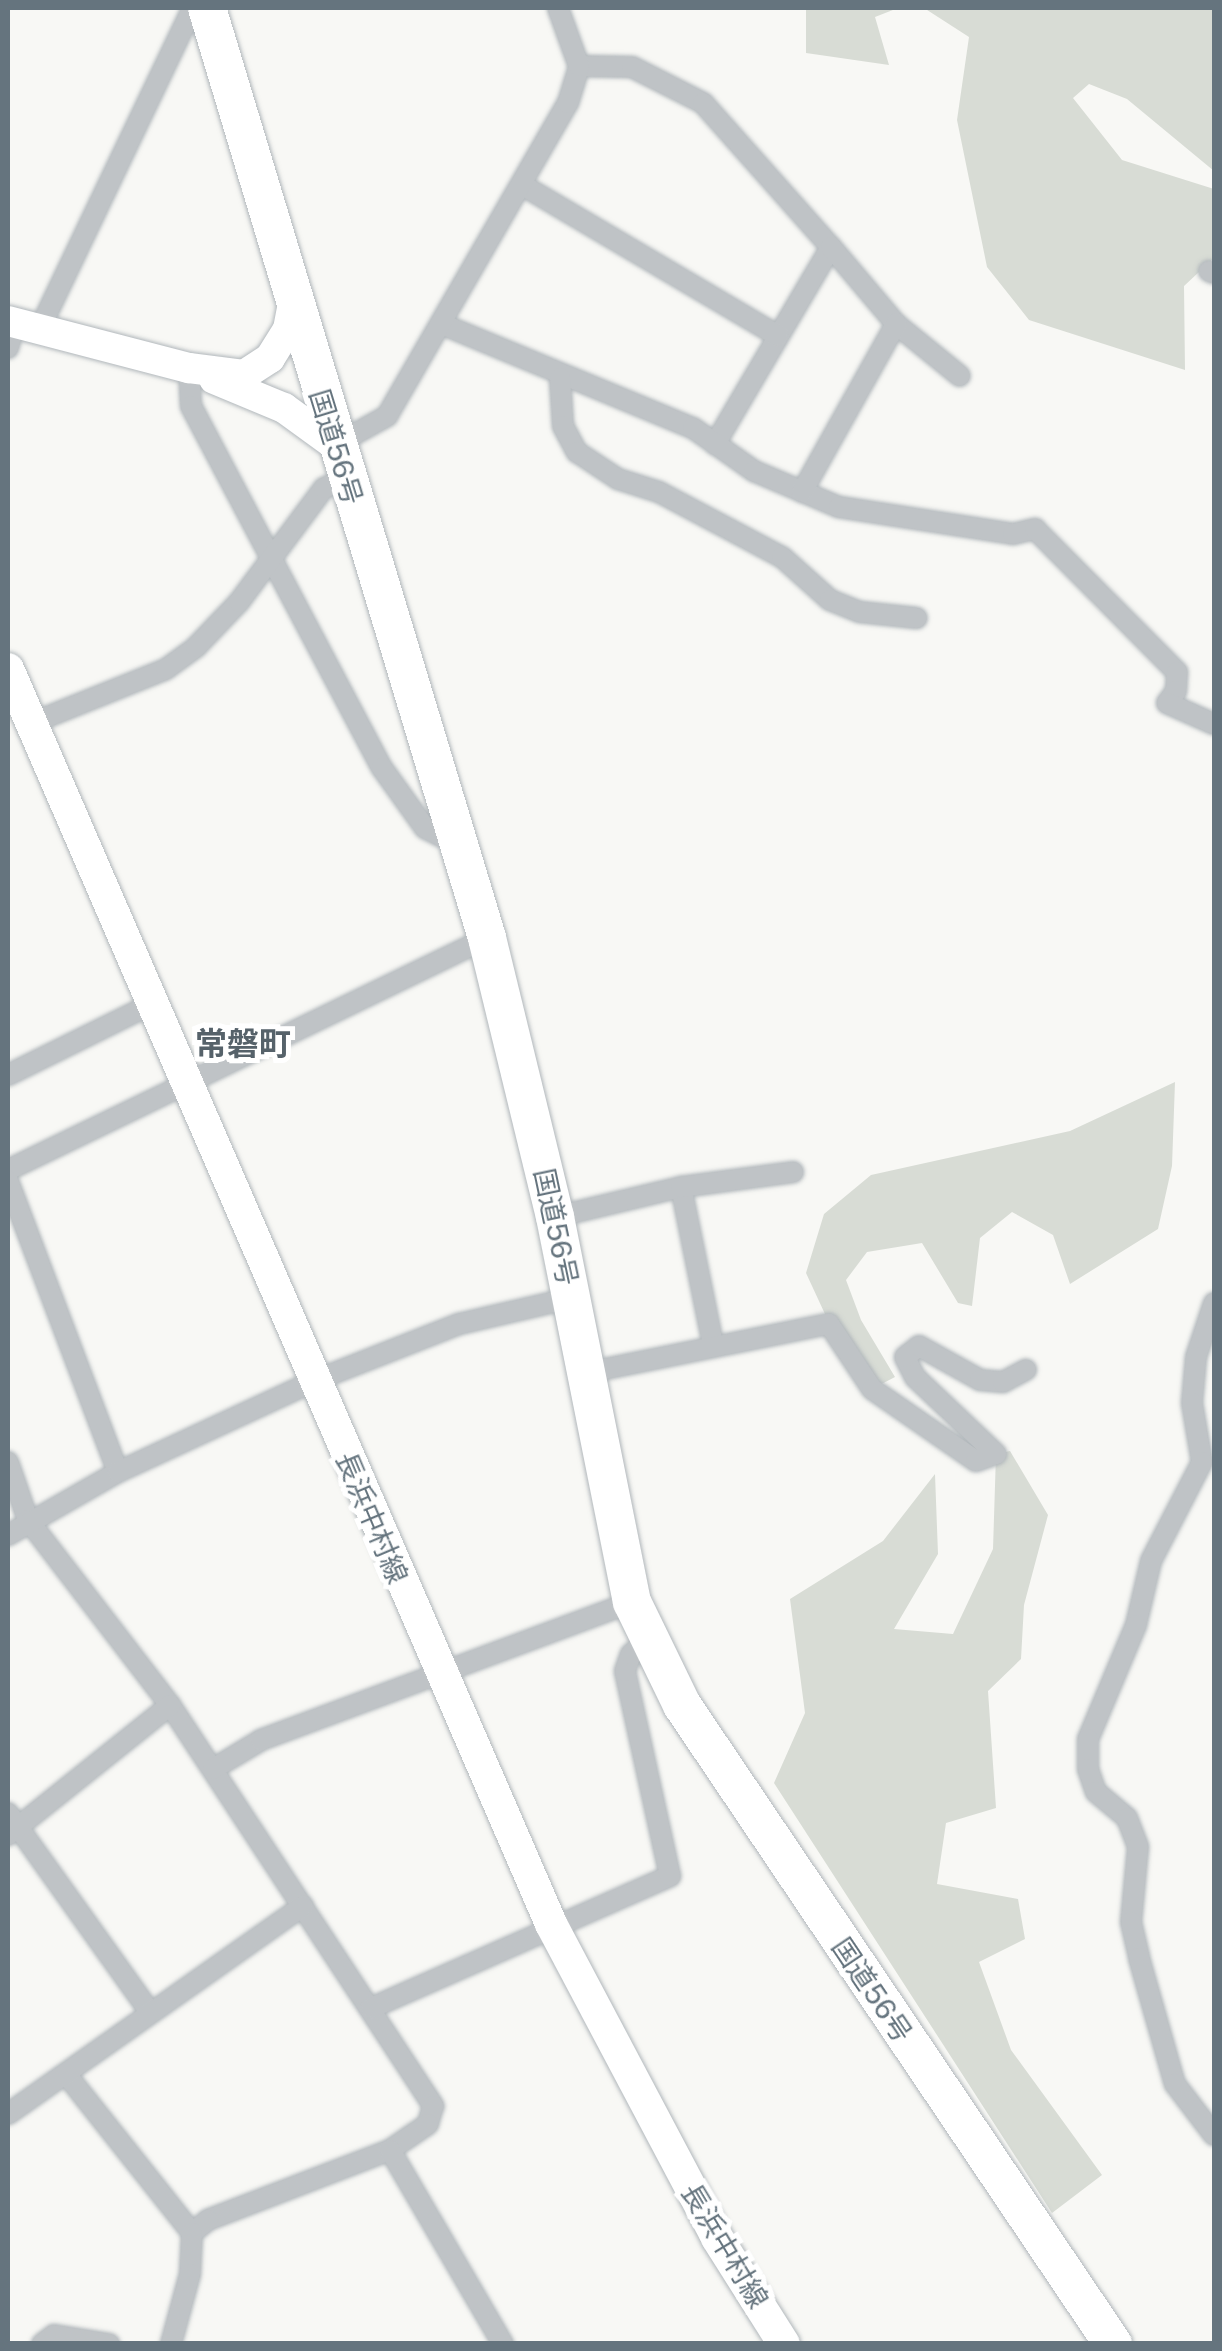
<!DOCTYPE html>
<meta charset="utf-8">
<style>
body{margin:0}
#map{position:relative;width:1222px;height:2351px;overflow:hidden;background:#f8f8f5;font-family:"Public Sans","Noto Sans JP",sans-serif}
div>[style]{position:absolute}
.green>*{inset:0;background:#d8dcd5}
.roads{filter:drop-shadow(0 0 2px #b1b7bb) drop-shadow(0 0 2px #b1b7bb)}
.street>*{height:20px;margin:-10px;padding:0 10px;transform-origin:10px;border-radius:10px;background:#bfc3c6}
.secondary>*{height:30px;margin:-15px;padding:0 15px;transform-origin:15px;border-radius:15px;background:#fff}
.primary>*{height:32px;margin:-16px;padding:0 16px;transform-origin:16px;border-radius:16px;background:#fff}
.highway>*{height:38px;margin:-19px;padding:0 19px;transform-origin:19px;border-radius:19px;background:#fff}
span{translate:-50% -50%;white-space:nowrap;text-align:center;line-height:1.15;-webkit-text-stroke:10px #fff;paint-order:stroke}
.street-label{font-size:28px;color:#65747e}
.quarter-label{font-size:32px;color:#56626a;font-weight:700}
.frame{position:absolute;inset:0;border:10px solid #65747e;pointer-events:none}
</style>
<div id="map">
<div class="green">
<i style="clip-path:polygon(806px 8px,898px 8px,875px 17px,889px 65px,806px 53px)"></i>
<i style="clip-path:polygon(924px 8px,1214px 8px,1214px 171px,1127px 99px,1089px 84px,1073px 98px,1122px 160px,1214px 189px,1214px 258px,1184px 286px,1185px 370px,1029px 320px,987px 267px,957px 120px,969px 37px)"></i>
<i style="clip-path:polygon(1175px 1082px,1172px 1166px,1158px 1229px,1070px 1284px,1053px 1235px,1012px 1212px,980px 1238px,972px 1306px,958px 1303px,922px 1243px,867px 1252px,846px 1280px,861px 1320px,895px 1377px,872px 1389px,843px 1353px,806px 1273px,824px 1214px,871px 1175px,1070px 1131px)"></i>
<i style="clip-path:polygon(1010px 1451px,1048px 1515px,1024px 1605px,1021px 1659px,988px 1691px,996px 1808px,946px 1823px,937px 1884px,1018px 1899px,1025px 1939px,979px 1962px,1011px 2050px,1102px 2175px,1052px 2213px,774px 1783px,805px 1713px,790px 1599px,883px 1541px,935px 1474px,938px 1554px,894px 1629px,953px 1634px,993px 1549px,996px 1454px)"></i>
</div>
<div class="roads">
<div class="street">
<i style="left:579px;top:66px;width:53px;rotate:1.1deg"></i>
<i style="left:632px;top:67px;width:80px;rotate:26.9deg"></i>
<i style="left:703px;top:103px;width:193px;rotate:48.4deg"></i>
<i style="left:831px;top:247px;width:229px;rotate:120.5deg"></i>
<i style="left:522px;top:185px;width:297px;rotate:30.5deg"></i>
<i style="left:831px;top:247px;width:101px;rotate:49.8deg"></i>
<i style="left:896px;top:324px;width:82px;rotate:39.1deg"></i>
<i style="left:1209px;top:271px;width:5px;rotate:22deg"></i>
<i style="left:444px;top:325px;width:269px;rotate:22.5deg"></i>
<i style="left:693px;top:428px;width:75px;rotate:35.2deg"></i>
<i style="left:754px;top:471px;width:92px;rotate:23deg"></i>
<i style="left:839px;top:507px;width:176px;rotate:8.8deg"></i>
<i style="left:1013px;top:534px;width:23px;rotate:-13deg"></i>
<i style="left:1035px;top:529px;width:202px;rotate:45.2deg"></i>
<i style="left:1177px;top:672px;width:19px;rotate:93deg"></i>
<i style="left:1176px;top:691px;width:15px;rotate:127deg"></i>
<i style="left:1167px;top:703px;width:51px;rotate:24.1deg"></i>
<i style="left:41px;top:326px;width:352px;rotate:-64.5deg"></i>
<i style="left:8px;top:348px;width:27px;rotate:-75deg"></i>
<i style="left:189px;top:368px;width:38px;rotate:87deg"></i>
<i style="left:191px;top:406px;width:409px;rotate:62.2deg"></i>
<i style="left:382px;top:768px;width:74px;rotate:54.4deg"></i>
<i style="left:425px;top:828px;width:37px;rotate:27deg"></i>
<i style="left:560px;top:378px;width:48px;rotate:86.4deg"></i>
<i style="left:563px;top:426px;width:30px;rotate:62deg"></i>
<i style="left:577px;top:452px;width:49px;rotate:33.4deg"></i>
<i style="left:618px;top:479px;width:43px;rotate:17.6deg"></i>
<i style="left:659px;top:492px;width:139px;rotate:27.9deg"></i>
<i style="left:782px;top:557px;width:64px;rotate:41.9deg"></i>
<i style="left:830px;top:600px;width:32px;rotate:22deg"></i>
<i style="left:860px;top:612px;width:57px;rotate:6deg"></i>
<i style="left:335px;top:445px;width:60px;rotate:-29.1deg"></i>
<i style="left:387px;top:416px;width:362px;rotate:-60deg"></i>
<i style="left:568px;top:103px;width:39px;rotate:-73deg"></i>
<i style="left:579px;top:66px;width:62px;rotate:-109.9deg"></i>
<i style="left:802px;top:492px;width:193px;rotate:-60.8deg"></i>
<i style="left:32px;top:723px;width:144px;rotate:-21.9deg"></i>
<i style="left:166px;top:669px;width:37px;rotate:-36deg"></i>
<i style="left:196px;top:647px;width:62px;rotate:-46.3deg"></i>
<i style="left:239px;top:602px;width:142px;rotate:-53.3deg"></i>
<i style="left:324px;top:488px;width:23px;rotate:-23deg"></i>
<i style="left:8px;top:1075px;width:165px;rotate:-26.3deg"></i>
<i style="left:8px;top:1170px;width:532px;rotate:-25.84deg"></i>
<i style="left:8px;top:1181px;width:311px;rotate:69.3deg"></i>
<i style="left:681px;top:1187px;width:160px;rotate:78.5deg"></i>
<i style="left:555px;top:1217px;width:130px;rotate:-13.4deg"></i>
<i style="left:681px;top:1187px;width:113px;rotate:-7.6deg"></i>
<i style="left:1214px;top:1303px;width:57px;rotate:108.4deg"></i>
<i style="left:1196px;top:1357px;width:46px;rotate:95deg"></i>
<i style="left:1192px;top:1403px;width:60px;rotate:80.4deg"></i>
<i style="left:1202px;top:1462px;width:111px;rotate:117.3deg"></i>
<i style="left:1151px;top:1561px;width:66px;rotate:103.2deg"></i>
<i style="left:1136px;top:1625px;width:124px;rotate:112.8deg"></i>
<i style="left:1088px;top:1739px;width:30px;rotate:90deg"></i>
<i style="left:1088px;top:1769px;width:24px;rotate:71deg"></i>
<i style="left:1096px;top:1792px;width:40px;rotate:40deg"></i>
<i style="left:1127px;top:1818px;width:31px;rotate:69deg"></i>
<i style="left:1138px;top:1847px;width:75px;rotate:95.3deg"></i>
<i style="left:1131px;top:1922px;width:37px;rotate:77deg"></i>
<i style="left:1139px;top:1958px;width:131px;rotate:74.1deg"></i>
<i style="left:1175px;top:2084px;width:64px;rotate:52.6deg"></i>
<i style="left:585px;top:1373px;width:249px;rotate:-11.4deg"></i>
<i style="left:829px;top:1324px;width:78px;rotate:56.5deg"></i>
<i style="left:872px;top:1389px;width:126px;rotate:34.7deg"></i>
<i style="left:976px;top:1461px;width:21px;rotate:-19deg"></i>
<i style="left:996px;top:1454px;width:112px;rotate:-136.5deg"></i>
<i style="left:915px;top:1377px;width:22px;rotate:-117deg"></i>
<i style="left:905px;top:1357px;width:18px;rotate:-38deg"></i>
<i style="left:919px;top:1346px;width:70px;rotate:29.1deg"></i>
<i style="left:980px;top:1380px;width:23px;rotate:5deg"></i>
<i style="left:1003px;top:1382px;width:26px;rotate:-28deg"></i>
<i style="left:8px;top:1462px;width:61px;rotate:71deg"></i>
<i style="left:28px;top:1520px;width:233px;rotate:52.5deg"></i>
<i style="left:170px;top:1705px;width:480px;rotate:56.7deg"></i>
<i style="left:433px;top:2106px;width:19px;rotate:106deg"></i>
<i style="left:428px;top:2124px;width:46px;rotate:145.6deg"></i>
<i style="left:390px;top:2150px;width:195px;rotate:159deg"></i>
<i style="left:208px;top:2220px;width:21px;rotate:141deg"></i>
<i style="left:8px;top:1535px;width:127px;rotate:-29.8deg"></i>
<i style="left:118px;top:1472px;width:216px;rotate:-24.9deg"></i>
<i style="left:314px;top:1381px;width:156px;rotate:-21.5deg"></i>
<i style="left:459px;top:1324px;width:115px;rotate:-13.1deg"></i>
<i style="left:213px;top:1769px;width:56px;rotate:-31.1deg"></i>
<i style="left:261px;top:1740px;width:396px;rotate:-20.4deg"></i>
<i style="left:8px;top:1813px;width:243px;rotate:54.5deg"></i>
<i style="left:8px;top:1835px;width:208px;rotate:-38.7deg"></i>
<i style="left:371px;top:2008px;width:327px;rotate:-23.8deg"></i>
<i style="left:670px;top:1876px;width:210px;rotate:-102.4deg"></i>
<i style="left:625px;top:1671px;width:18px;rotate:-71deg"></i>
<i style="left:631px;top:1654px;width:22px;rotate:-39deg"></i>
<i style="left:66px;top:2074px;width:203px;rotate:51.6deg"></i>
<i style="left:192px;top:2233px;width:41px;rotate:92.8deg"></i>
<i style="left:190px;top:2274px;width:73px;rotate:105.2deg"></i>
<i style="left:8px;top:2114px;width:361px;rotate:-35.2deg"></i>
<i style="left:390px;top:2150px;width:225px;rotate:59.8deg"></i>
<i style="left:42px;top:2344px;width:15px;rotate:-37deg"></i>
<i style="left:54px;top:2335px;width:56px;rotate:9.3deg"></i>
</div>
<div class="secondary">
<i style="left:8px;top:321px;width:187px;rotate:14.6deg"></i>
<i style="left:189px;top:368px;width:55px;rotate:7.3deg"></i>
<i style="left:244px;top:375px;width:31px;rotate:-33deg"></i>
<i style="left:270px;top:358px;width:34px;rotate:-58deg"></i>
<i style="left:288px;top:329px;width:25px;rotate:-79deg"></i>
<i style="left:214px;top:379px;width:76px;rotate:22.5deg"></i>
<i style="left:284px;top:408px;width:63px;rotate:36deg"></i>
</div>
<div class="primary">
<i style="left:8px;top:669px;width:1367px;rotate:66.6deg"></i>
<i style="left:551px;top:1924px;width:355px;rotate:62.1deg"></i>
<i style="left:717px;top:2238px;width:125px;rotate:57.7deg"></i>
</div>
<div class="highway">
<i style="left:207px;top:8px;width:971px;rotate:73.24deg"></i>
<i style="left:487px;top:938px;width:287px;rotate:76.3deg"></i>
<i style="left:555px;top:1217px;width:393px;rotate:78.7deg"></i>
<i style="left:632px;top:1602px;width:114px;rotate:64.1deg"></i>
<i style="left:682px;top:1705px;width:771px;rotate:56deg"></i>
</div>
</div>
<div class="street-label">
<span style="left:336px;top:447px;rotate:73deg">国道56号</span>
<span style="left:556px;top:1227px;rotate:78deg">国道56号</span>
<span style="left:372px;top:1518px;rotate:67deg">長浜中村線</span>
<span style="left:872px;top:1990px;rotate:56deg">国道56号</span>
<span style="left:725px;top:2246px;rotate:59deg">長浜中村線</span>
</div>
<div class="quarter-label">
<span style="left:243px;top:1044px">常磐町</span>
</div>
<div class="frame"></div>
</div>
